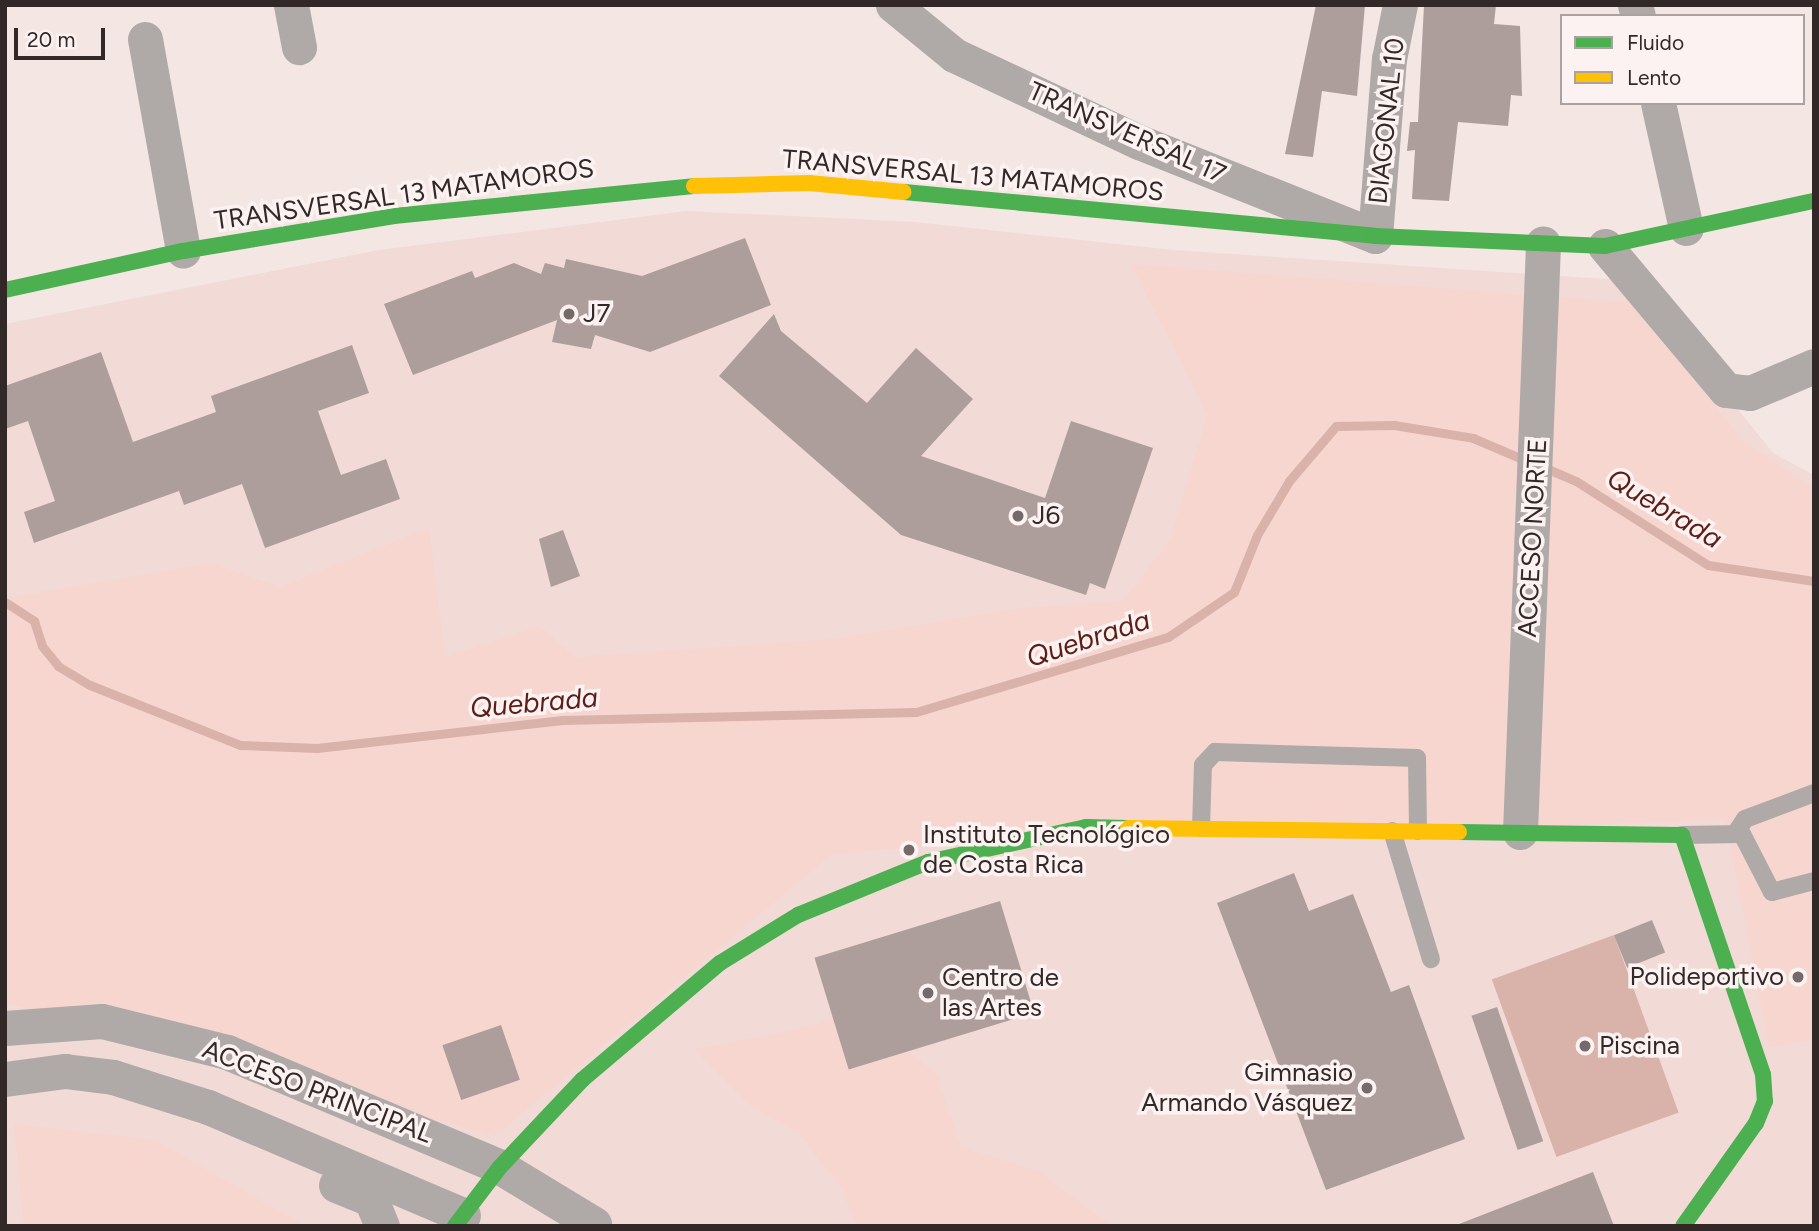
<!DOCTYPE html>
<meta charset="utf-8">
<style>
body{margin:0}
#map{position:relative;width:1819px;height:1231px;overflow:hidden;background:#f3e6e3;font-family:Figtree,sans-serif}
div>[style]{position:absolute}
.built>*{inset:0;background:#f2dad6}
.green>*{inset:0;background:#f7d6d0}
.water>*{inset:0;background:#d9b2aa;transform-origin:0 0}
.stream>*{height:9px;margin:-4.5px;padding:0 4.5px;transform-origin:4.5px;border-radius:4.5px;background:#d9b2aa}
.building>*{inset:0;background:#ad9e9c;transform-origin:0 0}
.lane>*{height:18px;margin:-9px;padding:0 9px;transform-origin:9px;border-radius:9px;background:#afaaa8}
.street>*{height:35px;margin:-17.5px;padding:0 17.5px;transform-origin:17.5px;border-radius:17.5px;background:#afaaa8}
.fast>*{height:16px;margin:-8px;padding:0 8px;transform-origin:8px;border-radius:8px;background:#4caf50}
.slow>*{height:16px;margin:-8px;padding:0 8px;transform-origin:8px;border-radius:8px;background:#ffc107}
.dots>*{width:19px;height:19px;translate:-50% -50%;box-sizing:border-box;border:4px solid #fcf2f1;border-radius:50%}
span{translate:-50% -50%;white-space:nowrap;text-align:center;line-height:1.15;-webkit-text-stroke:7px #fcf2f1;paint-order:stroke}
.street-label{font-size:26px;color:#312827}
.poi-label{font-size:26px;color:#312827}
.left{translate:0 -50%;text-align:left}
.right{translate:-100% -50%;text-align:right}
.water-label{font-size:28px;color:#5d1e17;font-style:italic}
.frame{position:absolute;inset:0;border:7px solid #312827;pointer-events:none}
.legend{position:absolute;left:1560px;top:14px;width:245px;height:91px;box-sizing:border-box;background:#fcf2f1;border:2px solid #aba1a0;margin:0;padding:9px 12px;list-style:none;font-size:21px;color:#312827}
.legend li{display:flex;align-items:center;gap:14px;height:35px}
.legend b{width:35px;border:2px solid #aba1a0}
.scale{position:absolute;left:14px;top:28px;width:91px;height:32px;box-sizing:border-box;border:4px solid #312827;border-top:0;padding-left:9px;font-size:21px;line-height:24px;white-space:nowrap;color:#312827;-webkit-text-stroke:5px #fcf2f1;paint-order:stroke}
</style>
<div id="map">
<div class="built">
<i style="clip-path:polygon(687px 211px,915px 222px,1173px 250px,1635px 281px,1773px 453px,1814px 475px,1814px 1226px,5px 1226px,5px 324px,379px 250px)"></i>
</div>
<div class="green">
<i style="clip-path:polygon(1130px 264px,1633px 303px,1744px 442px,1814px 489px,1814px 1040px,1769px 1047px,1725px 819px,1430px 831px,1154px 828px,832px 854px,495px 1136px,5px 1003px,5px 598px,212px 563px,280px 587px,429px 528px,445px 657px,540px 626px,574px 657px,835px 639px,1018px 608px,1123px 601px,1169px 541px,1208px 414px)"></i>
<i style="clip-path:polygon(855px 1012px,936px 1073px,961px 1147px,1040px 1172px,1112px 1226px,856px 1226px,841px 1187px,798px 1133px,748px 1104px,694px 1049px,790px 1031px)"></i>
<i style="clip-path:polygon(14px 1124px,155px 1140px,306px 1226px,24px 1226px)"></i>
</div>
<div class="water">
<i style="left:1614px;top:935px;width:189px;height:130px;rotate:70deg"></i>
</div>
<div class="stream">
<i style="left:1543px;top:467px;width:36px;rotate:23deg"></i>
<i style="left:1576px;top:481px;width:156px;rotate:32.5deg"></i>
<i style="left:1708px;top:565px;width:107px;rotate:8.6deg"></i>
<i style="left:5px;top:602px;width:35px;rotate:33deg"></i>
<i style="left:34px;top:621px;width:26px;rotate:72deg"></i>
<i style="left:42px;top:646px;width:26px;rotate:51deg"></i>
<i style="left:58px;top:666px;width:37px;rotate:31deg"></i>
<i style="left:90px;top:685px;width:162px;rotate:21.8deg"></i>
<i style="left:240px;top:745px;width:77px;rotate:2.2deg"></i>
<i style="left:317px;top:748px;width:247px;rotate:-6.5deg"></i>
<i style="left:562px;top:720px;width:354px;rotate:-1.3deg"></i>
<i style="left:916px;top:712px;width:263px;rotate:-16.6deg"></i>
<i style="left:1168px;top:637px;width:80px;rotate:-34.3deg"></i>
<i style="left:1234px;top:592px;width:61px;rotate:-68deg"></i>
<i style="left:1257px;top:535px;width:63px;rotate:-59.3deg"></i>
<i style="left:1289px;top:481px;width:72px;rotate:-49.5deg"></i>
<i style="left:1336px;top:426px;width:58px;rotate:-1deg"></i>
<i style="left:1394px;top:425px;width:80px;rotate:9.3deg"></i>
<i style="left:1473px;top:438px;width:59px;rotate:23.1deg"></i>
</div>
<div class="building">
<i style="clip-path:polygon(1316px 5px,1365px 5px,1357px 96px,1322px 91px,1313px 157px,1285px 154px)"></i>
<i style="clip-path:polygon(1424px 5px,1496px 5px,1494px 24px,1520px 26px,1522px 96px,1511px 95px,1508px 126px,1458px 122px,1449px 201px,1412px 199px,1415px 150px,1407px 151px,1410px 122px,1418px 122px)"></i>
<i style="clip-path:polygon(745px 238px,771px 305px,650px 352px,595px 335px,591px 349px,552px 342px,557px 320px,413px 375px,384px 304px,472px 271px,475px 278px,514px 263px,541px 274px,545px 263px,564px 268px,566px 259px,642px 276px)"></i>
<i style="clip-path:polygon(774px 314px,781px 331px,867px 403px,916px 348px,973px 399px,921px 456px,1045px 498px,1071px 421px,1153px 448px,1105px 589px,1090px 583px,1086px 595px,901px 535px,719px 376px)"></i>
<i style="clip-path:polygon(352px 345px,369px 393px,318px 411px,341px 475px,386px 459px,400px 499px,265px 548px,242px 484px,184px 505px,179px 491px,34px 543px,24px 512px,55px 501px,28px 421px,5px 429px,5px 386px,101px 352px,133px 442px,216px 412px,211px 396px)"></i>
<i style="clip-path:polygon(563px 530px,580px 576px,551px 587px,539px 539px)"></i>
<i style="clip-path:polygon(1294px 873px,1309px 911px,1353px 894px,1391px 992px,1409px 985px,1465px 1139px,1326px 1190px,1217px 903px)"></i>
<i style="left:1000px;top:901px;width:117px;height:194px;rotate:73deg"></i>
<i style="left:1652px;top:920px;width:35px;height:41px;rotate:68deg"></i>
<i style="left:1497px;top:1007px;width:142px;height:27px;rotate:71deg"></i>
<i style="left:501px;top:1025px;width:58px;height:62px;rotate:71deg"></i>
<i style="clip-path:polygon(1593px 1172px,1614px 1226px,1459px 1226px,1459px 1224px)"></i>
</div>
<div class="lane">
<i style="left:1201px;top:828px;width:63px;rotate:-88.2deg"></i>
<i style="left:1203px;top:765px;width:18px;rotate:-47deg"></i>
<i style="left:1215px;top:752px;width:202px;rotate:1.7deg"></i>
<i style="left:1417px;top:758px;width:73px;rotate:89.2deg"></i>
<i style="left:1392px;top:831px;width:134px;rotate:73.1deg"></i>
<i style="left:1737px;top:831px;width:14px;rotate:-56deg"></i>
<i style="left:1745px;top:819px;width:74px;rotate:-20.6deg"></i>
<i style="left:1682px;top:835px;width:60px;rotate:-1deg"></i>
<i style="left:1742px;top:834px;width:65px;rotate:62.7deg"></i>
<i style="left:1772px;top:892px;width:43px;rotate:-14.7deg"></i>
</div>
<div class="street">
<i style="left:291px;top:5px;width:43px;rotate:79.2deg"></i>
<i style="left:893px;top:5px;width:79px;rotate:39.3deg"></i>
<i style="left:954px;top:55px;width:204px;rotate:25.2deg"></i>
<i style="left:1139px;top:142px;width:254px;rotate:21.7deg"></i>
<i style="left:1375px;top:236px;width:178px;rotate:-85.5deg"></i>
<i style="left:1389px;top:59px;width:55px;rotate:-78.5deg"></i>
<i style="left:1635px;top:5px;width:11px;rotate:75deg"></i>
<i style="left:145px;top:39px;width:215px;rotate:79.8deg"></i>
<i style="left:1658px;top:103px;width:128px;rotate:77.4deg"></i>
<i style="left:1605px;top:246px;width:188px;rotate:50deg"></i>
<i style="left:1726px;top:390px;width:24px;rotate:7deg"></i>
<i style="left:1750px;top:393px;width:69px;rotate:-22.9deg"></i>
<i style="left:1520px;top:832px;width:589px;rotate:-87.76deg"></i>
<i style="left:5px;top:1028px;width:97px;rotate:-4.1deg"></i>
<i style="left:102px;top:1021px;width:129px;rotate:13.9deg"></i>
<i style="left:227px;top:1052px;width:296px;rotate:22.8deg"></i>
<i style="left:500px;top:1167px;width:110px;rotate:31.2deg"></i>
<i style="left:5px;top:1079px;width:61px;rotate:-7.6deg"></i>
<i style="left:65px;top:1071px;width:48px;rotate:7.1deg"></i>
<i style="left:113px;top:1077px;width:100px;rotate:17.5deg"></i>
<i style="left:208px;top:1107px;width:277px;rotate:23deg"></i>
<i style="left:336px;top:1185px;width:38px;rotate:22deg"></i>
<i style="left:371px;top:1199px;width:29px;rotate:68deg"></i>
</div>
<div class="fast">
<i style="left:904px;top:192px;width:473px;rotate:5.3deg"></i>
<i style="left:1375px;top:236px;width:230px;rotate:2.5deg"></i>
<i style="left:1605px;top:246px;width:214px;rotate:-12.2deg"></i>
<i style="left:5px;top:290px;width:182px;rotate:-12.4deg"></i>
<i style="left:183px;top:251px;width:214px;rotate:-9.4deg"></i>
<i style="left:394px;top:216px;width:301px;rotate:-5.7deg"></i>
<i style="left:1459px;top:832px;width:223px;rotate:0.8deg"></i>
<i style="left:1682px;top:835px;width:252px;rotate:71.3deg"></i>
<i style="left:1763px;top:1074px;width:27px;rotate:86deg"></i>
<i style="left:1765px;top:1101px;width:24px;rotate:112deg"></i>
<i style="left:1756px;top:1123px;width:126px;rotate:125.3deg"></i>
<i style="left:455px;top:1226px;width:74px;rotate:-52.7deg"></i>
<i style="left:500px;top:1167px;width:120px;rotate:-46.7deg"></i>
<i style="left:582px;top:1080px;width:181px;rotate:-40.3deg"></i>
<i style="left:720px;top:963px;width:92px;rotate:-31.6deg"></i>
<i style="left:798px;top:915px;width:140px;rotate:-22.2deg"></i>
<i style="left:928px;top:862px;width:162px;rotate:-12.5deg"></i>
<i style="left:1086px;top:827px;width:42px;rotate:1.4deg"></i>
</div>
<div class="slow">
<i style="left:694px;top:186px;width:115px;rotate:-1.5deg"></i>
<i style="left:809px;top:183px;width:95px;rotate:5.4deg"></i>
<i style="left:1128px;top:828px;width:331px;rotate:0.7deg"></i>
</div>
<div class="dots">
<i style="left:569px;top:314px;background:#756a69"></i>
<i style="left:1018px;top:516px;background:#756a69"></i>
<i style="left:909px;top:850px;background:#756a69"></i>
<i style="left:1798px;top:977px;background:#756a69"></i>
<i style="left:928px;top:993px;background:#756a69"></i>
<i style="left:1585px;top:1046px;background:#756a69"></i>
<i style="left:1367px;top:1088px;background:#756a69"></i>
</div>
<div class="street-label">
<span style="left:1387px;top:121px;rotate:-84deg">DIAGONAL 10</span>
<span style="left:1127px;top:133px;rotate:24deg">TRANSVERSAL 17</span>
<span style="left:973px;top:176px;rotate:5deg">TRANSVERSAL 13 MATAMOROS</span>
<span style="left:404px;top:195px;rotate:-8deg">TRANSVERSAL 13 MATAMOROS</span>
<span style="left:1533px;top:538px;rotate:-87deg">ACCESO NORTE</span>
<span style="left:317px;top:1092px;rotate:21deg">ACCESO PRINCIPAL</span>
</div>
<div class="poi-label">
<span class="left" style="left:583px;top:314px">J7</span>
<span class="left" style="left:1032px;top:516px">J6</span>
<span class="left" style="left:923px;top:850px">Instituto Tecnológico<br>de Costa Rica</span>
<span class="right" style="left:1784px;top:977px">Polideportivo</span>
<span class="left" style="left:942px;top:993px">Centro de<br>las Artes</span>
<span class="left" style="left:1599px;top:1046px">Piscina</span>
<span class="right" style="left:1353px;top:1088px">Gimnasio<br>Armando Vásquez</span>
</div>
<div class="water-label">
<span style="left:1665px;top:508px;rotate:31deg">Quebrada</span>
<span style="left:1088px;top:638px;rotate:-18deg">Quebrada</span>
<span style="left:534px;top:702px;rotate:-5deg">Quebrada</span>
</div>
<div class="frame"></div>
<ul class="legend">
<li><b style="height:9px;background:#4caf50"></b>Fluido</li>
<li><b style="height:9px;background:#ffc107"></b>Lento</li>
</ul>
<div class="scale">20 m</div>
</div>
